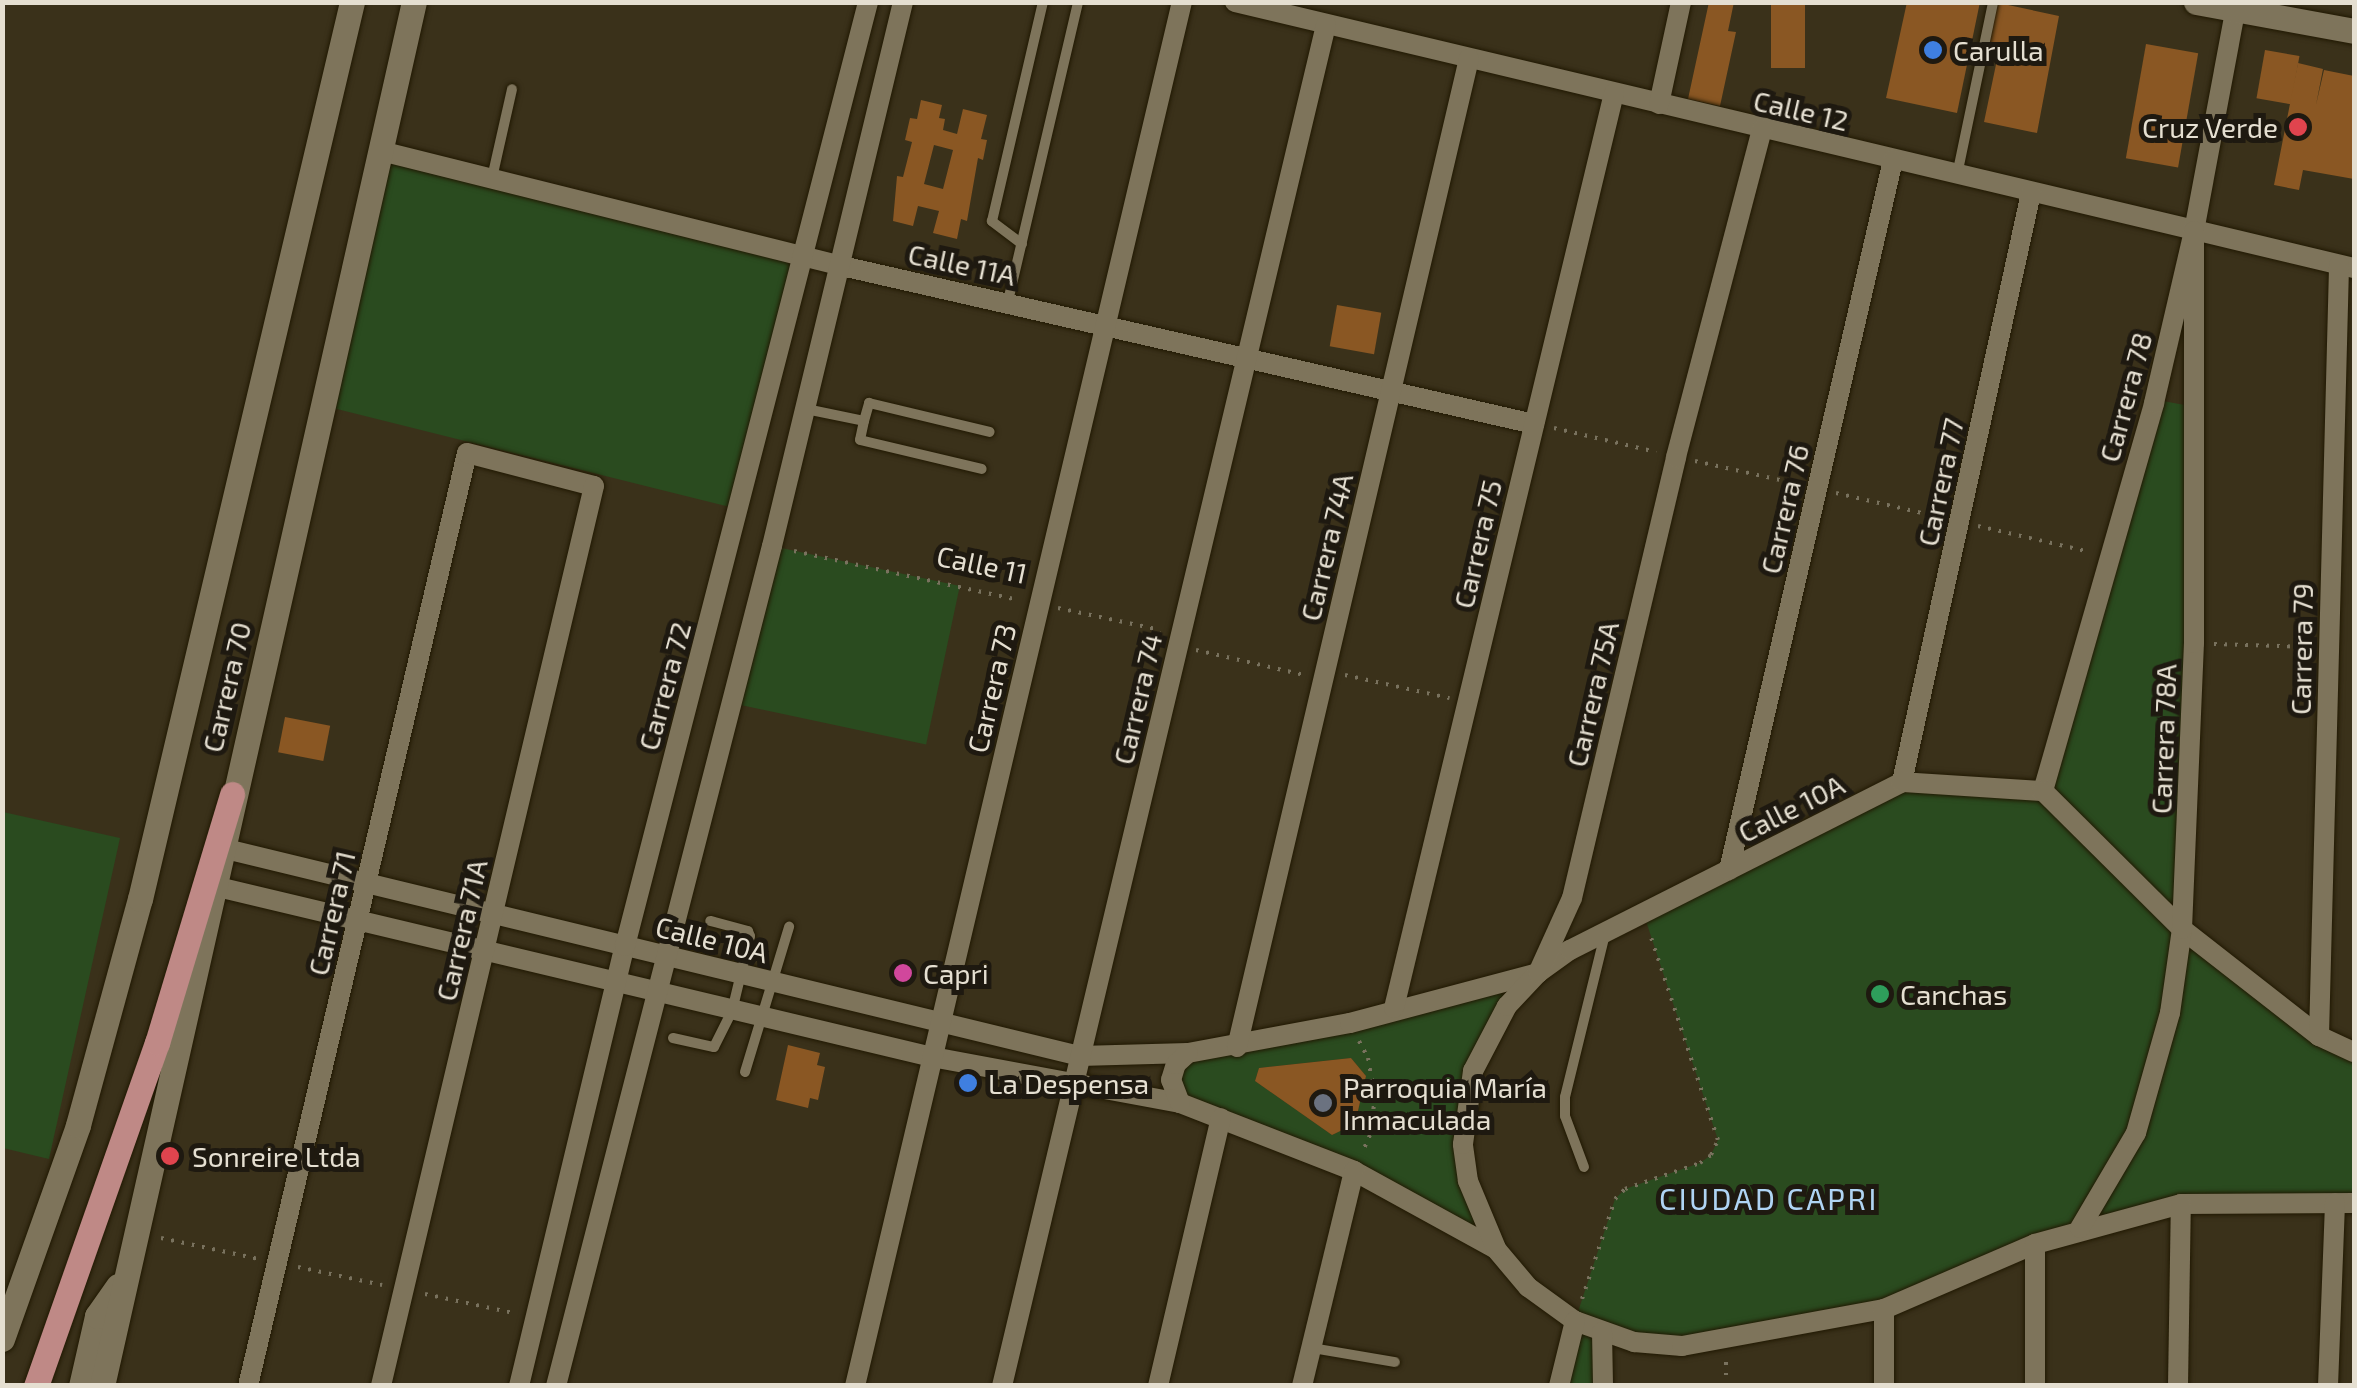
<!DOCTYPE html>
<meta charset="utf-8">
<style>
body{margin:0}
#map{position:relative;width:2357px;height:1388px;overflow:hidden;background:#3a311a;font-family:"Exo 2",sans-serif}
div>[style]{position:absolute}
.green>*{inset:0;background:#2a4b1f;transform-origin:0 0}
.building>*{inset:0;background:#8a5723;transform-origin:0 0}
.path>*{height:4px;margin-top:-2px;transform-origin:0;background:repeating-linear-gradient(90deg,#79725e 0 2.5px,transparent 0 10.5px)}
.roads{filter:drop-shadow(0 0 2px #211903) drop-shadow(0 0 2px #211903)}
.service>*{height:10px;margin:-5px;padding:0 5px;transform-origin:5px;border-radius:5px;background:#7e745b}
.minor>*{height:20px;margin:-10px;padding:0 10px;transform-origin:10px;border-radius:10px;background:#7e745b}
.tertiary>*{height:25px;margin:-12.5px;padding:0 12.5px;transform-origin:12.5px;border-radius:12.5px;background:#7e745b}
.secondary>*{height:25px;margin:-12.5px;padding:0 12.5px;transform-origin:12.5px;border-radius:12.5px;background:#7e745b}
.primary>*{height:25px;margin:-12.5px;padding:0 12.5px;transform-origin:12.5px;border-radius:12.5px;background:#bf8986}
.dots>*{width:28px;height:28px;translate:-50% -50%;box-sizing:border-box;border:5px solid #1e1910;border-radius:50%}
span{translate:-50% -50%;white-space:nowrap;text-align:center;line-height:1.15;-webkit-text-stroke:10px #1e1910;paint-order:stroke}
.poi-label{font-size:28px;color:#e5dfd1}
.left{translate:0 -50%;text-align:left}
.right{translate:-100% -50%;text-align:right}
.street-label{font-size:28px;color:#e5dfd1}
.neighbourhood-label{font-size:30px;color:#afd4f4;letter-spacing:2.5px}
.frame{position:absolute;inset:0;border:5px solid #e5dfd1;pointer-events:none}
</style>
<div id="map">
<div class="green">
<i style="left:381px;top:151px;width:435px;height:261px;rotate:14deg"></i>
<i style="clip-path:polygon(2163px 401px,2190px 406px,2182px 929px,2354px 1052px,2354px 1203px,2181px 1204px,2080px 1228px,1884px 1309px,1726px 1339px,1602px 1332px,1603px 1385px,1559px 1386px,1575px 1321px,1615px 1199px,1625px 1189px,1700px 1163px,1711px 1155px,1718px 1140px,1644px 915px,1902px 782px,2043px 790px)"></i>
<i style="left:772px;top:546px;width:192px;height:162px;rotate:12deg"></i>
<i style="clip-path:polygon(3px 812px,120px 838px,49px 1159px,3px 1148px)"></i>
<i style="clip-path:polygon(evenodd,1538px 973px,1487px 1037px,1463px 1144px,1496px 1249px,1354px 1170px,1180px 1103px,1176px 1064px,1538px 973px,1351px 1058px,1366px 1076px,1355px 1124px,1332px 1135px,1255px 1081px,1259px 1068px,1351px 1058px)"></i>
</div>
<div class="building">
<i style="clip-path:polygon(1709px 2px,1734px 2px,1728px 31px,1736px 32px,1720px 106px,1688px 99px)"></i>
<i style="left:1771px;top:2px;width:34px;height:66px"></i>
<i style="clip-path:polygon(1907px 2px,1980px 2px,1957px 113px,1886px 98px)"></i>
<i style="clip-path:polygon(1994px 2px,2059px 16px,2037px 133px,1984px 122px,1999px 50px,1985px 47px)"></i>
<i style="left:2146px;top:44px;width:53px;height:116px;rotate:10deg"></i>
<i style="left:2265px;top:50px;width:35px;height:49px;rotate:10deg"></i>
<i style="clip-path:polygon(2298px 63px,2323px 69px,2316px 105px,2324px 70px,2354px 76px,2354px 179px,2303px 170px,2299px 190px,2274px 185px)"></i>
<i style="clip-path:polygon(evenodd,921px 100px,942px 105px,939px 118px,945px 119px,943px 130px,957px 134px,963px 109px,987px 115px,981px 139px,987px 140px,983px 160px,978px 158px,967px 221px,961px 219px,957px 239px,933px 233px,939px 211px,918px 206px,913px 226px,893px 221px,897px 176px,903px 177px,912px 142px,905px 140px,910px 118px,917px 119px,921px 100px,934px 145px,953px 150px,943px 189px,924px 184px,934px 145px)"></i>
<i style="left:1337px;top:305px;width:45px;height:42px;rotate:10deg"></i>
<i style="left:285px;top:717px;width:46px;height:36px;rotate:11deg"></i>
<i style="clip-path:polygon(788px 1045px,820px 1053px,817px 1065px,825px 1067px,818px 1100px,810px 1098px,808px 1108px,776px 1100px)"></i>
<i style="clip-path:polygon(1351px 1058px,1366px 1076px,1355px 1124px,1332px 1135px,1255px 1081px,1259px 1068px)"></i>
</div>
<div class="path">
<i style="left:1554px;top:428px;width:105px;rotate:13.2deg"></i>
<i style="left:1695px;top:461px;width:106px;rotate:12.6deg"></i>
<i style="left:1836px;top:493px;width:106px;rotate:13.1deg"></i>
<i style="left:1978px;top:526px;width:115px;rotate:13.1deg"></i>
<i style="left:794px;top:551px;width:230px;rotate:12.3deg"></i>
<i style="left:1058px;top:608px;width:105px;rotate:12.1deg"></i>
<i style="left:2214px;top:644px;width:95px;rotate:1.8deg"></i>
<i style="left:1196px;top:650px;width:111px;rotate:13deg"></i>
<i style="left:1345px;top:675px;width:107px;rotate:12.5deg"></i>
<i style="left:1359px;top:1041px;width:19px;rotate:62deg"></i>
<i style="left:1368px;top:1058px;width:39px;rotate:80deg"></i>
<i style="left:1375px;top:1096px;width:39px;rotate:97deg"></i>
<i style="left:1370px;top:1135px;width:17px;rotate:114deg"></i>
<i style="left:161px;top:1238px;width:100px;rotate:12.1deg"></i>
<i style="left:298px;top:1267px;width:86px;rotate:12.1deg"></i>
<i style="left:425px;top:1294px;width:91px;rotate:12.1deg"></i>
<i style="left:1582px;top:1299px;width:105px;rotate:-71.7deg"></i>
<i style="left:1615px;top:1199px;width:14px;rotate:-45deg"></i>
<i style="left:1625px;top:1189px;width:79px;rotate:-19.1deg"></i>
<i style="left:1700px;top:1163px;width:14px;rotate:-36deg"></i>
<i style="left:1711px;top:1155px;width:17px;rotate:-65deg"></i>
<i style="left:1718px;top:1140px;width:217px;rotate:-108.3deg"></i>
<i style="left:1726px;top:1386px;width:27px;rotate:-90deg"></i>
</div>
<div class="roads">
<div class="service">
<i style="left:1957px;top:175px;width:177px;rotate:-78.2deg"></i>
<i style="left:492px;top:178px;width:91px;rotate:-77.3deg"></i>
<i style="left:1022px;top:244px;width:38px;rotate:-143deg"></i>
<i style="left:992px;top:221px;width:225px;rotate:-76.9deg"></i>
<i style="left:1008px;top:301px;width:307px;rotate:-76.8deg"></i>
<i style="left:806px;top:409px;width:59px;rotate:11.7deg"></i>
<i style="left:864px;top:421px;width:19px;rotate:102deg"></i>
<i style="left:860px;top:440px;width:125px;rotate:13.4deg"></i>
<i style="left:864px;top:421px;width:19px;rotate:-74deg"></i>
<i style="left:869px;top:403px;width:124px;rotate:13.5deg"></i>
<i style="left:673px;top:1038px;width:42px;rotate:12.4deg"></i>
<i style="left:714px;top:1047px;width:40px;rotate:-63.4deg"></i>
<i style="left:732px;top:1011px;width:77px;rotate:-76.5deg"></i>
<i style="left:750px;top:936px;width:5px;rotate:-112deg"></i>
<i style="left:748px;top:931px;width:39px;rotate:-165deg"></i>
<i style="left:745px;top:1072px;width:152px;rotate:-73.1deg"></i>
<i style="left:1584px;top:1167px;width:54px;rotate:-110.4deg"></i>
<i style="left:1565px;top:1116px;width:19px;rotate:-90deg"></i>
<i style="left:1565px;top:1097px;width:168px;rotate:-76.2deg"></i>
<i style="left:1312px;top:1348px;width:84px;rotate:9.6deg"></i>
</div>
<div class="minor">
<i style="left:1235px;top:2px;width:1150px;rotate:13.37deg"></i>
<i style="left:1659px;top:104px;width:104px;rotate:-77.8deg"></i>
<i style="left:381px;top:151px;width:475px;rotate:14deg"></i>
<i style="left:842px;top:266px;width:710px;rotate:12.86deg"></i>
<i style="left:1902px;top:782px;width:603px;rotate:-77.65deg"></i>
<i style="left:2043px;top:791px;width:404px;rotate:-74deg"></i>
<i style="left:2154px;top:403px;width:177px;rotate:-76.9deg"></i>
<i style="left:2194px;top:231px;width:224px;rotate:-79.4deg"></i>
<i style="left:226px;top:849px;width:879px;rotate:13.63deg"></i>
<i style="left:1080px;top:1056px;width:108px;rotate:-1.6deg"></i>
<i style="left:1188px;top:1053px;width:165px;rotate:-10.5deg"></i>
<i style="left:1350px;top:1023px;width:195px;rotate:-14.9deg"></i>
<i style="left:1538px;top:973px;width:39px;rotate:-36deg"></i>
<i style="left:1570px;top:950px;width:372px;rotate:-26.8deg"></i>
<i style="left:1902px;top:782px;width:141px;rotate:3.7deg"></i>
<i style="left:2043px;top:791px;width:196px;rotate:44.8deg"></i>
<i style="left:2182px;top:929px;width:174px;rotate:38deg"></i>
<i style="left:2319px;top:1036px;width:38px;rotate:25deg"></i>
<i style="left:1729px;top:870px;width:729px;rotate:-76.99deg"></i>
<i style="left:218px;top:887px;width:734px;rotate:13.39deg"></i>
<i style="left:932px;top:1057px;width:252px;rotate:10.5deg"></i>
<i style="left:1180px;top:1103px;width:187px;rotate:21.3deg"></i>
<i style="left:1354px;top:1171px;width:162px;rotate:28.8deg"></i>
<i style="left:1496px;top:1249px;width:50px;rotate:49.9deg"></i>
<i style="left:1528px;top:1287px;width:58px;rotate:35.9deg"></i>
<i style="left:1575px;top:1321px;width:63px;rotate:19.6deg"></i>
<i style="left:1634px;top:1342px;width:48px;rotate:4.8deg"></i>
<i style="left:1682px;top:1346px;width:205px;rotate:-10.4deg"></i>
<i style="left:1884px;top:1309px;width:164px;rotate:-23.3deg"></i>
<i style="left:2035px;top:1244px;width:151px;rotate:-15.3deg"></i>
<i style="left:2181px;top:1204px;width:173px;rotate:-0.3deg"></i>
<i style="left:1394px;top:1008px;width:941px;rotate:-76.48deg"></i>
<i style="left:2319px;top:1036px;width:771px;rotate:-88.51deg"></i>
<i style="left:1237px;top:1047px;width:1015px;rotate:-76.79deg"></i>
<i style="left:1180px;top:1103px;width:25px;rotate:-111deg"></i>
<i style="left:1171px;top:1080px;width:17px;rotate:-73deg"></i>
<i style="left:1176px;top:1064px;width:16px;rotate:-43deg"></i>
<i style="left:2080px;top:1228px;width:110px;rotate:-59.5deg"></i>
<i style="left:2136px;top:1133px;width:125px;rotate:-74.2deg"></i>
<i style="left:2170px;top:1013px;width:85px;rotate:-81.9deg"></i>
<i style="left:2182px;top:929px;width:286px;rotate:-87.6deg"></i>
<i style="left:2194px;top:643px;width:412px;rotate:-90deg"></i>
<i style="left:2035px;top:1244px;width:142px;rotate:90deg"></i>
<i style="left:1496px;top:1248px;width:73px;rotate:-112.7deg"></i>
<i style="left:1468px;top:1181px;width:37px;rotate:-98deg"></i>
<i style="left:1463px;top:1144px;width:74px;rotate:-82.2deg"></i>
<i style="left:1473px;top:1071px;width:73px;rotate:-62.4deg"></i>
<i style="left:1507px;top:1006px;width:45px;rotate:-46.8deg"></i>
<i style="left:1538px;top:973px;width:82px;rotate:-65.6deg"></i>
<i style="left:1572px;top:898px;width:453px;rotate:-76.7deg"></i>
<i style="left:1676px;top:457px;width:339px;rotate:-75.3deg"></i>
<i style="left:1602px;top:1332px;width:54px;rotate:88.9deg"></i>
<i style="left:248px;top:1386px;width:958px;rotate:-76.79deg"></i>
<i style="left:467px;top:453px;width:131px;rotate:14.6deg"></i>
<i style="left:594px;top:486px;width:925px;rotate:103.32deg"></i>
<i style="left:519px;top:1386px;width:453px;rotate:-76.5deg"></i>
<i style="left:625px;top:946px;width:975px;rotate:-75.56deg"></i>
<i style="left:556px;top:1386px;width:867px;rotate:-75.58deg"></i>
<i style="left:772px;top:546px;width:560px;rotate:-76.46deg"></i>
<i style="left:855px;top:1386px;width:1422px;rotate:-76.71deg"></i>
<i style="left:1002px;top:1386px;width:1399px;rotate:-76.61deg"></i>
<i style="left:1158px;top:1386px;width:275px;rotate:-76.8deg"></i>
<i style="left:1302px;top:1386px;width:221px;rotate:-76.4deg"></i>
<i style="left:1559px;top:1386px;width:67px;rotate:-76.2deg"></i>
<i style="left:1884px;top:1386px;width:77px;rotate:-90deg"></i>
<i style="left:2178px;top:1386px;width:182px;rotate:-89.1deg"></i>
<i style="left:2328px;top:1386px;width:183px;rotate:-87.8deg"></i>
</div>
<div class="tertiary">
<i style="left:2px;top:1339px;width:227px;rotate:-70.4deg"></i>
<i style="left:78px;top:1125px;width:234px;rotate:-74.7deg"></i>
<i style="left:140px;top:899px;width:922px;rotate:-76.7deg"></i>
<i style="left:81px;top:1386px;width:72px;rotate:-77.1deg"></i>
<i style="left:97px;top:1316px;width:37px;rotate:-55deg"></i>
<i style="left:102px;top:1386px;width:1419px;rotate:-77.3deg"></i>
</div>
<div class="secondary">
<i style="left:2196px;top:2px;width:161px;rotate:10.4deg"></i>
</div>
<div class="primary">
<i style="left:36px;top:1386px;width:364px;rotate:-70.6deg"></i>
<i style="left:157px;top:1043px;width:260px;rotate:-73.2deg"></i>
</div>
</div>
<div class="dots">
<i style="left:1933px;top:50px;background:#3f7fe0"></i>
<i style="left:2298px;top:127px;background:#e0444e"></i>
<i style="left:903px;top:973px;background:#d1479c"></i>
<i style="left:1880px;top:994px;background:#2e9e5b"></i>
<i style="left:968px;top:1083px;background:#3f7fe0"></i>
<i style="left:1323px;top:1103px;background:#6b7280"></i>
<i style="left:170px;top:1156px;background:#e0444e"></i>
</div>
<div class="poi-label">
<span class="left" style="left:1953px;top:50px">Carulla</span>
<span class="right" style="left:2278px;top:127px">Cruz Verde</span>
<span class="left" style="left:923px;top:973px">Capri</span>
<span class="left" style="left:1900px;top:994px">Canchas</span>
<span class="left" style="left:988px;top:1083px">La Despensa</span>
<span class="left" style="left:1343px;top:1103px">Parroquia María<br>Inmaculada</span>
<span class="left" style="left:192px;top:1156px">Sonreire Ltda</span>
</div>
<div class="street-label">
<span style="left:1801px;top:110px;rotate:13deg">Calle 12</span>
<span style="left:962px;top:264px;rotate:12deg">Calle 11A</span>
<span style="left:2125px;top:397px;rotate:-75deg">Carrera 78</span>
<span style="left:1940px;top:482px;rotate:-78deg">Carrera 77</span>
<span style="left:1784px;top:509px;rotate:-77deg">Carrera 76</span>
<span style="left:1477px;top:544px;rotate:-77deg">Carrera 75</span>
<span style="left:1326px;top:547px;rotate:-77deg">Carrera 74A</span>
<span style="left:982px;top:564px;rotate:12deg">Calle 11</span>
<span style="left:2301px;top:649px;rotate:-89deg">Carrera 79</span>
<span style="left:664px;top:686px;rotate:-75deg">Carrera 72</span>
<span style="left:226px;top:687px;rotate:-77deg">Carrera 70</span>
<span style="left:991px;top:688px;rotate:-77deg">Carrera 73</span>
<span style="left:1592px;top:694px;rotate:-77deg">Carrera 75A</span>
<span style="left:1137px;top:699px;rotate:-77deg">Carrera 74</span>
<span style="left:2163px;top:739px;rotate:-88deg">Carrera 78A</span>
<span style="left:1791px;top:808px;rotate:-27deg">Calle 10A</span>
<span style="left:331px;top:913px;rotate:-77deg">Carrera 71</span>
<span style="left:461px;top:930px;rotate:-77deg">Carrera 71A</span>
<span style="left:712px;top:939px;rotate:14deg">Calle 10A</span>
</div>
<div class="neighbourhood-label">
<span style="left:1769px;top:1198px">CIUDAD CAPRI</span>
</div>
<div class="frame"></div>
</div>
